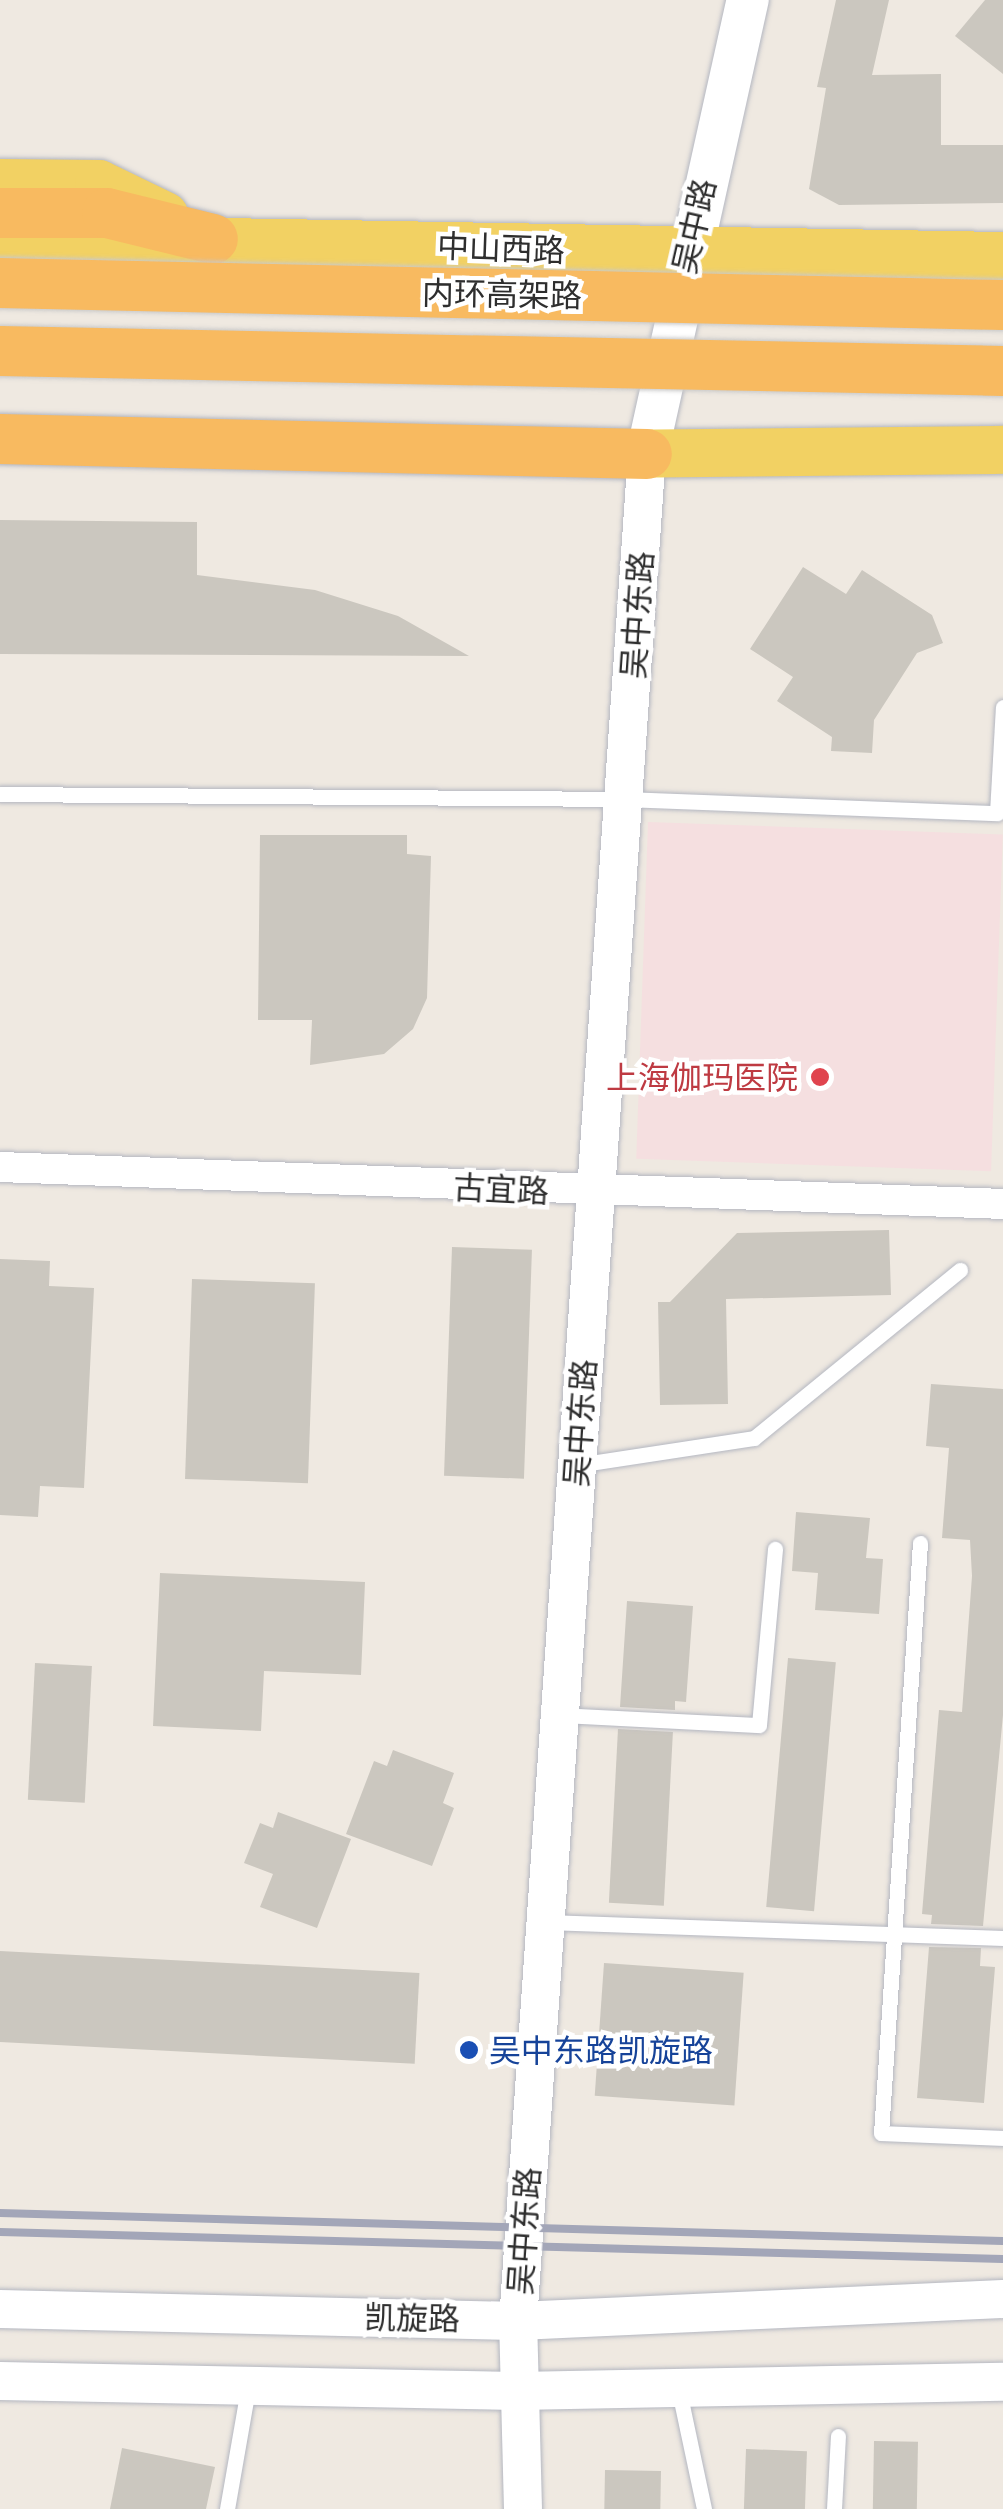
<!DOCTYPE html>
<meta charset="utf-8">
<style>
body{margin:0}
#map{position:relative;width:1003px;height:2509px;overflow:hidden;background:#efe9e1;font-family:"IBM Plex Sans","Noto Sans SC",sans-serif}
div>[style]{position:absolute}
.medical>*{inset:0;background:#f5dfe0;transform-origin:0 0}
.building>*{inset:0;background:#cbc7bf;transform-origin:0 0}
.roads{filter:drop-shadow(0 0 2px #b4b7c1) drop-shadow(0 0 2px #b4b7c1)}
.service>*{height:15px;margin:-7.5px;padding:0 7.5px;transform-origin:7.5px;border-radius:7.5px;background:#fff}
.minor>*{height:30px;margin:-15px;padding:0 15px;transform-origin:15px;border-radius:15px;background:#fff}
.tertiary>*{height:38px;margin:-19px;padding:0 19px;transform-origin:19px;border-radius:19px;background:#fff}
.secondary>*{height:42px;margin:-21px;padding:0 21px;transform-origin:21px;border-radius:21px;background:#fff}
.primary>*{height:48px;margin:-24px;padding:0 24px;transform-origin:24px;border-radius:24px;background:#f2d163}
.trunk>*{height:50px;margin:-25px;padding:0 25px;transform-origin:25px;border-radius:25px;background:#f8ba60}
.rail>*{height:8px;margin:-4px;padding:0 4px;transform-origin:4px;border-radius:4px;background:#a3a6b8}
.bridges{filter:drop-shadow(0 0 2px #c9c9c9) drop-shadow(0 0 2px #c9c9c9)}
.trunk-bridge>*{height:50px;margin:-25px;padding:0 25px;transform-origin:25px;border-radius:25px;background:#f8ba60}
.dots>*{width:28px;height:28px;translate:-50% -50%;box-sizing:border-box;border:5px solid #fff;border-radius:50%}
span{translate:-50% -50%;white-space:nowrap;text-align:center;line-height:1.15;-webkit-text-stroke:9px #fff;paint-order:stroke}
.street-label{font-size:32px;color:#2e2e2e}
.health-label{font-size:32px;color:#be3a42}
.right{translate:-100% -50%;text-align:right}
.transit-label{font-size:32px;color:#164399}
.left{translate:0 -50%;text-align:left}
</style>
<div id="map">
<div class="medical">
<i style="left:648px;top:822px;width:355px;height:337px;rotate:2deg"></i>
</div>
<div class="building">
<i style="clip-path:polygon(836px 0,889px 0,872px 75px,941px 74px,941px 145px,1003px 145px,1003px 203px,839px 205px,809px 189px,826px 88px,817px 87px)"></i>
<i style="clip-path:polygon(985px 0,1003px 0,1003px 74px,955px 36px)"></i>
<i style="clip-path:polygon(0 520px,197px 522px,197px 575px,315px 590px,398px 616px,469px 656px,0 654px)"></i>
<i style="clip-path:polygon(803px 567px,846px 594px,862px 570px,932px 615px,943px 643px,917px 653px,874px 720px,872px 753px,831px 751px,832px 737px,777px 701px,793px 677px,750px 649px)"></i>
<i style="clip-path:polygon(260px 835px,407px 835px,407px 854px,431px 856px,427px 998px,413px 1029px,384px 1054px,310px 1065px,312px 1020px,258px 1020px)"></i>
<i style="clip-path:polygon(889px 1230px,891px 1295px,726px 1299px,728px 1404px,660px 1405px,658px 1302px,670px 1302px,737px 1233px)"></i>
<i style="left:452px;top:1247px;width:80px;height:229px;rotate:2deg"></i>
<i style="clip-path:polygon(0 1259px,50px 1261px,49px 1286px,94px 1288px,84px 1488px,40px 1486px,38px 1517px,0 1515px)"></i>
<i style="left:192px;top:1279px;width:123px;height:200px;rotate:2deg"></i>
<i style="clip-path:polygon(931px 1384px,1003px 1389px,1003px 1715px,983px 1926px,931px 1924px,932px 1915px,922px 1914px,939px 1710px,962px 1712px,972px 1576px,970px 1540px,942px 1538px,949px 1448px,926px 1446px)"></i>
<i style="clip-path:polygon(796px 1512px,870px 1518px,866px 1558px,883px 1559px,879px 1614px,815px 1610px,818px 1573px,792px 1571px)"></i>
<i style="clip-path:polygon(160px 1573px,365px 1582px,361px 1675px,264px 1671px,261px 1731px,153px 1726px)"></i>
<i style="clip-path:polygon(627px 1601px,693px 1606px,686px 1702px,675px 1701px,675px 1710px,620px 1707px)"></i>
<i style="left:788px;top:1658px;width:48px;height:250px;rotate:5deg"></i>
<i style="left:35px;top:1663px;width:57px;height:137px;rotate:3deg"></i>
<i style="left:618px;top:1729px;width:55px;height:174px;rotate:3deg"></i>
<i style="clip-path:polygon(393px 1750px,454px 1773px,443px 1803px,454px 1808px,432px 1866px,346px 1834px,374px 1761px,387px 1766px)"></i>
<i style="clip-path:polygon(278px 1812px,351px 1839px,317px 1928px,260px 1907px,273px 1874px,244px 1863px,260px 1823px,273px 1828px)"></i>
<i style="clip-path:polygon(929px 1947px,981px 1948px,980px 1966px,995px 1967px,984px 2103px,917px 2098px)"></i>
<i style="left:0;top:1951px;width:420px;height:91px;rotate:3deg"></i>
<i style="left:604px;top:1963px;width:140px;height:133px;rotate:4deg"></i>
<i style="left:874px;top:2441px;width:44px;height:68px;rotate:1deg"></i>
<i style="clip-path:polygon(122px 2448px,215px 2467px,206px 2509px,110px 2509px)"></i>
<i style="left:746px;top:2449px;width:61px;height:60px;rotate:2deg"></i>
<i style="left:605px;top:2470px;width:56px;height:39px;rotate:1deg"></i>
</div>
<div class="roads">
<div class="service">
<i style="left:0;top:794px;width:625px;rotate:0.46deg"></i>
<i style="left:625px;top:799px;width:372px;rotate:2.2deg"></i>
<i style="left:997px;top:813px;width:106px;rotate:-86.8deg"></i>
<i style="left:577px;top:1465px;width:179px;rotate:-8.7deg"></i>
<i style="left:754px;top:1438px;width:266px;rotate:-39.2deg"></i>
<i style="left:920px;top:1543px;width:591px;rotate:93.78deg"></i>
<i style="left:881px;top:2133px;width:122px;rotate:2.3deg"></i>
<i style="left:560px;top:1715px;width:199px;rotate:2.9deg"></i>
<i style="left:759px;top:1725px;width:177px;rotate:-84.8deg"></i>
<i style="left:547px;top:1922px;width:456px;rotate:2deg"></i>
<i style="left:679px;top:2391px;width:121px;rotate:78deg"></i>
<i style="left:227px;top:2509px;width:122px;rotate:-80.1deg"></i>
<i style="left:834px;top:2509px;width:73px;rotate:-86.9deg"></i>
</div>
<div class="minor">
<i style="left:0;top:1167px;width:1004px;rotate:2.11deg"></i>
</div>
<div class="tertiary">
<i style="left:0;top:2309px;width:518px;rotate:1.33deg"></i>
<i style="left:518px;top:2321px;width:485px;rotate:-2.6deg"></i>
<i style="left:0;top:2381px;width:517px;rotate:1.11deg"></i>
<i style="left:517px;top:2391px;width:486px;rotate:-1.1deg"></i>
<i style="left:523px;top:2509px;width:188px;rotate:-91.5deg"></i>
<i style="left:518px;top:2321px;width:1871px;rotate:-86.05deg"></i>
</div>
<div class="secondary">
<i style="left:647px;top:454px;width:465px;rotate:-77.5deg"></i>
</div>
<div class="primary">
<i style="left:0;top:183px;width:99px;rotate:0.6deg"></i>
<i style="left:99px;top:184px;width:73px;rotate:25.9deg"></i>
<i style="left:0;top:238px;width:1003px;rotate:1.03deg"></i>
<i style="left:607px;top:454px;width:396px;rotate:-0.6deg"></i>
</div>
<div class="trunk">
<i style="left:0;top:213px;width:107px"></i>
<i style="left:107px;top:213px;width:109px;rotate:13.8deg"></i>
<i style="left:0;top:439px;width:647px;rotate:1.33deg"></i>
</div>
</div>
<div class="rail">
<i style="left:0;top:2213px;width:1003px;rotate:1.6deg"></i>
<i style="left:0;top:2232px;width:1003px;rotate:1.54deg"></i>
</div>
<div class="bridges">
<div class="trunk-bridge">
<i style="left:0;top:283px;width:1003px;rotate:1.26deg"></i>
<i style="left:0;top:351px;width:1003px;rotate:1.14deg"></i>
</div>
</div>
<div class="dots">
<i style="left:820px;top:1077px;background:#e0444e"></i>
<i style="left:469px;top:2050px;background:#1a4fb4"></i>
</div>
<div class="street-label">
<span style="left:694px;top:226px;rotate:-77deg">吴中路</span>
<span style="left:501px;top:248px;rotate:2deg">中山西路</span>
<span style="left:502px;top:294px;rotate:1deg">内环高架路</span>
<span style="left:637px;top:615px;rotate:-86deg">吴中东路</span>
<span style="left:501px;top:1189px;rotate:3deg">古宜路</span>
<span style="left:580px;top:1423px;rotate:-86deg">吴中东路</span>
<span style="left:524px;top:2231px;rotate:-86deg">吴中东路</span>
<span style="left:412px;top:2318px;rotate:1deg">凯旋路</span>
</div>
<div class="health-label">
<span class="right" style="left:798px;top:1077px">上海伽玛医院</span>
</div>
<div class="transit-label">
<span class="left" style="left:489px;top:2050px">吴中东路凯旋路</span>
</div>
</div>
